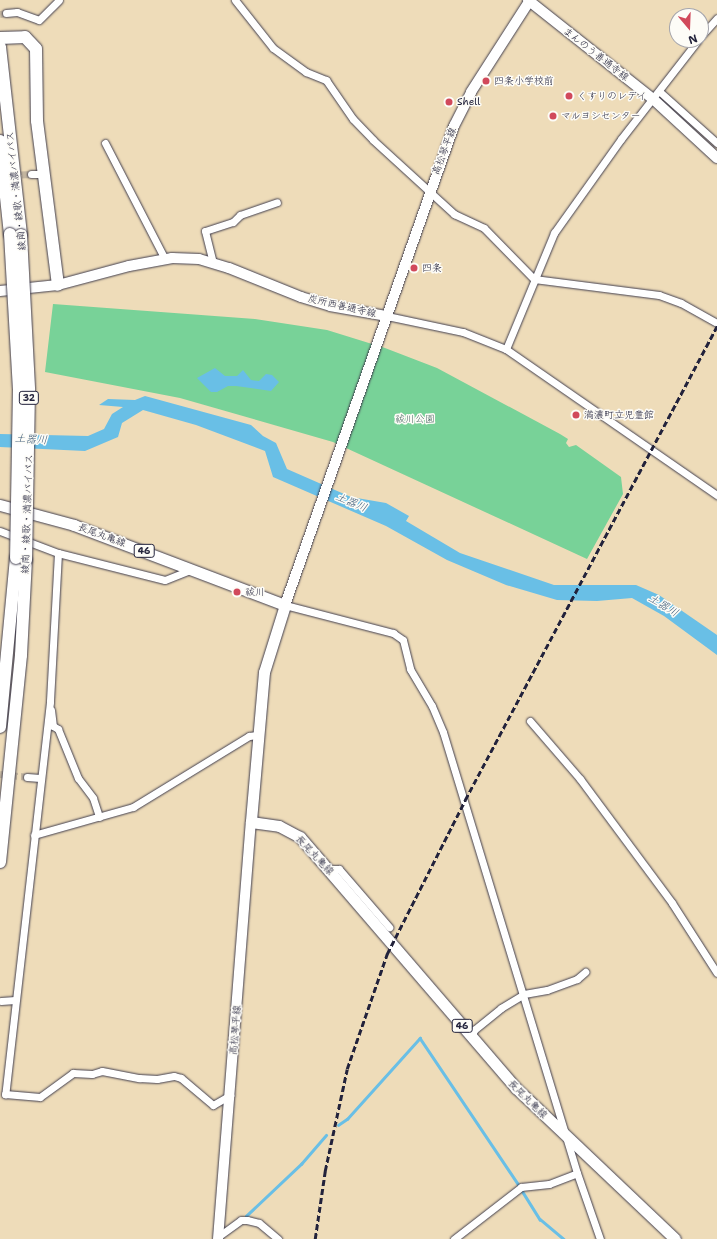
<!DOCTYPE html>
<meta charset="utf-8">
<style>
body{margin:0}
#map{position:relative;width:717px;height:1239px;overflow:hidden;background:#eedcb9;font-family:"Shantell Sans","Klee One",sans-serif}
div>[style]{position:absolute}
.green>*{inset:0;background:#78d298}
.water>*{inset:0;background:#69bfe6}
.stream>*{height:2.5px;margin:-1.25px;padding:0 1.25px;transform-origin:1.25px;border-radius:1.25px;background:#69bfe6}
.minor-tunnel>*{height:7px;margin-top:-3.5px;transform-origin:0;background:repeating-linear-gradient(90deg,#c5b7a0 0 7px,transparent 0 10.5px)}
.roads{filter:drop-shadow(0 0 1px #413e4e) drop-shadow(0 0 1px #413e4e)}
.minor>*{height:7px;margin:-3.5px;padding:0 3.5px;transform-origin:3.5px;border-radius:3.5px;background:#fff}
.secondary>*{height:10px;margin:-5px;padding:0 5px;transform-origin:5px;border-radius:5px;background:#fff}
.primary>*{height:11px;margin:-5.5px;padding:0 5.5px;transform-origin:5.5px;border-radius:5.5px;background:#fff}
.trunk>*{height:12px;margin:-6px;padding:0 6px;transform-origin:6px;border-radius:6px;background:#fff}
.rail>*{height:2.5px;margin-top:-1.25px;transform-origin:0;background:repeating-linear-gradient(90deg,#22223b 0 6px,transparent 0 9px)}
.bridges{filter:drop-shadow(0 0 1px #413e4e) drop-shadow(0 0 1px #413e4e)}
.trunk-bridge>*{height:12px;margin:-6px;padding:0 6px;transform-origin:6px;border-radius:6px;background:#fff}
.dots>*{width:11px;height:11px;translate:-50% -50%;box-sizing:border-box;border:2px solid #fdfcf7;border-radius:50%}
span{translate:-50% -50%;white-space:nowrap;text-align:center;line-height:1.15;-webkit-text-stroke:3px #fdfcf7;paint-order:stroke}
.shield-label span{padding:1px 3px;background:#fdfcf7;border:1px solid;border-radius:3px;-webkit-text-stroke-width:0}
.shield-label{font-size:9px;color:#22223b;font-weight:700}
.street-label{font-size:10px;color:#22223b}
.poi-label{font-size:10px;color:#22223b}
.left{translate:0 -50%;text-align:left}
.park-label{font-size:10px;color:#40605c}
.water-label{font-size:11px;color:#3b5977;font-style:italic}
.north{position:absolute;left:669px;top:8px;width:40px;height:40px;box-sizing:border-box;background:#fdfcf7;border:1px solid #a5a5ac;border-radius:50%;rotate:161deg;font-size:11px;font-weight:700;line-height:16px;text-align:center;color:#22223b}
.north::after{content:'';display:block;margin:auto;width:14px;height:18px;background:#d1495b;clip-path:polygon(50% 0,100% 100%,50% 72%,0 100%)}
</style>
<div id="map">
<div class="green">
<i style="clip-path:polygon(53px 304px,255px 319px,327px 330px,385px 348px,437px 368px,560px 434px,568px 439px,566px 443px,569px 447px,576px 445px,621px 477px,623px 494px,587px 559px,333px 442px,180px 398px,45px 372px)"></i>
</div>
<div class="water">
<i style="clip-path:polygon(215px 368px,225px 376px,237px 376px,243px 370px,251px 380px,259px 381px,266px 374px,272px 375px,279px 382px,271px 391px,236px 386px,228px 386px,217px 392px,211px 392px,197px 378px)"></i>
<i style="clip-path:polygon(145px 396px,251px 425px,263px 436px,276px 443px,287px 469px,351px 497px,386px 503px,409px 516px,406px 521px,460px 553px,554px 585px,636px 585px,659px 595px,717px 635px,717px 655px,664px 616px,632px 598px,597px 601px,557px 600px,506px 585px,447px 560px,386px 526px,273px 477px,265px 451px,196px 425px,143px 410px,122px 423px,118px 437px,85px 451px,0 447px,0 434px,88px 436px,104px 429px,112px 414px,123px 407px,99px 405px,108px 399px,135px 400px)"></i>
</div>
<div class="stream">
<i style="left:338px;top:1125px;width:11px;rotate:-34deg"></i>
<i style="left:347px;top:1119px;width:109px;rotate:-48deg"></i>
<i style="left:420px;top:1038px;width:176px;rotate:56.1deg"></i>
<i style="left:521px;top:1189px;width:36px;rotate:58deg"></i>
<i style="left:540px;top:1219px;width:31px;rotate:40deg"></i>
<i style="left:246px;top:1216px;width:76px;rotate:-43.4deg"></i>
<i style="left:301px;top:1164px;width:38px;rotate:-49deg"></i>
</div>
<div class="minor-tunnel">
<i style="left:0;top:14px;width:6px;rotate:-9deg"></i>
<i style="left:11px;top:175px;width:20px;rotate:-3deg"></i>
<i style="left:0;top:774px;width:27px;rotate:6deg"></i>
</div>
<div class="roads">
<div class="minor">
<i style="left:235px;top:0;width:61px;rotate:51.6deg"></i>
<i style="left:273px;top:48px;width:41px;rotate:36deg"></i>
<i style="left:306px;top:72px;width:22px;rotate:22deg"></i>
<i style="left:326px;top:80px;width:47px;rotate:55.3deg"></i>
<i style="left:353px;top:119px;width:29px;rotate:46deg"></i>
<i style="left:373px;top:140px;width:110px;rotate:42.4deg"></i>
<i style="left:454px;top:214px;width:33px;rotate:25deg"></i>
<i style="left:484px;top:228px;width:71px;rotate:45.6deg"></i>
<i style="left:534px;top:279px;width:126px;rotate:7.3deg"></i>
<i style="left:659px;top:295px;width:23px;rotate:20deg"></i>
<i style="left:681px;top:303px;width:41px;rotate:29.1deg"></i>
<i style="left:6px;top:13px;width:11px;rotate:-5deg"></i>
<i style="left:17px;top:12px;width:23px;rotate:20deg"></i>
<i style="left:39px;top:20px;width:28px;rotate:-45deg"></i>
<i style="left:701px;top:36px;width:24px;rotate:-48deg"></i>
<i style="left:659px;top:91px;width:78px;rotate:41.9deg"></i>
<i style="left:105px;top:143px;width:131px;rotate:62.7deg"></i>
<i style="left:31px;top:174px;width:13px"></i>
<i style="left:213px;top:263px;width:33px;rotate:-104deg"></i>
<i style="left:205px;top:231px;width:29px;rotate:-18deg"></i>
<i style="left:233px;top:222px;width:10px;rotate:-45deg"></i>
<i style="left:240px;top:215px;width:39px;rotate:-19deg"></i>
<i style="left:387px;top:316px;width:78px;rotate:11.9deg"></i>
<i style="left:463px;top:332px;width:46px;rotate:21.6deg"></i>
<i style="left:506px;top:349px;width:257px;rotate:34.7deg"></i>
<i style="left:506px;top:349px;width:126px;rotate:-67.5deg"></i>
<i style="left:554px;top:233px;width:115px;rotate:-54.5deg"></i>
<i style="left:621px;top:139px;width:125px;rotate:-52.1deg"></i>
<i style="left:0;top:531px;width:62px;rotate:20.8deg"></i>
<i style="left:58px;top:553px;width:110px;rotate:14.2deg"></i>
<i style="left:165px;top:580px;width:29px;rotate:-22deg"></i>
<i style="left:58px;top:553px;width:149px;rotate:93.1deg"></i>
<i style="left:50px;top:702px;width:395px;rotate:96.5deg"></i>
<i style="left:5px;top:1094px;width:35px;rotate:5deg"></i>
<i style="left:40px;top:1097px;width:41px;rotate:-36deg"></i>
<i style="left:73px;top:1073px;width:19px;rotate:3deg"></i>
<i style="left:92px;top:1074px;width:10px;rotate:-17deg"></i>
<i style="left:102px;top:1071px;width:38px;rotate:11deg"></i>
<i style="left:139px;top:1078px;width:18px;rotate:3deg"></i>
<i style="left:157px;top:1079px;width:17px;rotate:-10deg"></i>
<i style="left:174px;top:1076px;width:7px;rotate:16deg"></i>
<i style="left:181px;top:1078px;width:42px;rotate:40.2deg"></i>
<i style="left:213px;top:1105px;width:20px;rotate:-30deg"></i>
<i style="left:285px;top:605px;width:112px;rotate:14.5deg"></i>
<i style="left:393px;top:633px;width:12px;rotate:35deg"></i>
<i style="left:403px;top:640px;width:30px;rotate:76deg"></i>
<i style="left:410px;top:669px;width:43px;rotate:59.3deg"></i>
<i style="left:432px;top:706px;width:28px;rotate:67deg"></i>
<i style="left:443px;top:732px;width:461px;rotate:73.1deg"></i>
<i style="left:577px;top:1173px;width:70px;rotate:70.8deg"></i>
<i style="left:51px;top:710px;width:16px;rotate:83deg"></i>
<i style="left:53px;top:726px;width:6px;rotate:31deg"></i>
<i style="left:58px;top:729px;width:53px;rotate:67.8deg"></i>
<i style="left:78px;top:778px;width:25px;rotate:53deg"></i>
<i style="left:93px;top:798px;width:20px;rotate:72deg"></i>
<i style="left:530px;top:721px;width:77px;rotate:49.2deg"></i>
<i style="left:580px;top:779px;width:154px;rotate:53.4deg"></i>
<i style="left:672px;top:903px;width:83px;rotate:57.3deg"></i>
<i style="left:27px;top:777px;width:13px;rotate:4deg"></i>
<i style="left:34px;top:835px;width:103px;rotate:-15.8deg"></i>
<i style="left:133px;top:807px;width:136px;rotate:-31.5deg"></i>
<i style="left:249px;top:736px;width:8px;rotate:-7deg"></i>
<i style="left:328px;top:869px;width:11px"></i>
<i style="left:339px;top:869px;width:77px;rotate:49.2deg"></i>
<i style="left:1px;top:1001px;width:14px;rotate:-4deg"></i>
<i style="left:471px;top:1038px;width:9px;rotate:-69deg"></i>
<i style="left:474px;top:1030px;width:35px;rotate:-39deg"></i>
<i style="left:501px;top:1008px;width:27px;rotate:-31deg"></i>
<i style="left:524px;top:994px;width:23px;rotate:-10deg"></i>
<i style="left:547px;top:990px;width:32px;rotate:-20deg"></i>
<i style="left:577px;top:979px;width:11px;rotate:-41deg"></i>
<i style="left:219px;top:1236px;width:27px;rotate:-36deg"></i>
<i style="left:241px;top:1220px;width:6px"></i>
<i style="left:247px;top:1220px;width:12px;rotate:14deg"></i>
<i style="left:259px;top:1223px;width:25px;rotate:40deg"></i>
<i style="left:454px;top:1239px;width:85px;rotate:-37.8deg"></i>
<i style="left:521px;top:1187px;width:28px;rotate:-6deg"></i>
<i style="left:549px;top:1184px;width:30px;rotate:-21deg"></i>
</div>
<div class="secondary">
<i style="left:528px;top:0;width:159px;rotate:38.4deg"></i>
<i style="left:653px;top:99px;width:87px;rotate:42.7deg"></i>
<i style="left:0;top:291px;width:58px;rotate:-5.9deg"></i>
<i style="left:58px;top:285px;width:73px;rotate:-15deg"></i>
<i style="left:129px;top:266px;width:44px;rotate:-10.5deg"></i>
<i style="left:172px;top:258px;width:27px;rotate:2deg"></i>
<i style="left:199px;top:259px;width:31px;rotate:17deg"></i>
<i style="left:229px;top:268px;width:78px;rotate:21.9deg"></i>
<i style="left:301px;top:297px;width:30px;rotate:17deg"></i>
<i style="left:330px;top:306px;width:58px;rotate:10deg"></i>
<i style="left:285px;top:605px;width:508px;rotate:-70.57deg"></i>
<i style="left:454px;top:126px;width:38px;rotate:-63deg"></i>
<i style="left:471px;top:92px;width:109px;rotate:-57.3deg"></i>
<i style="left:218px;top:1239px;width:418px;rotate:-85.5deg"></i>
</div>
<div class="primary">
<i style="left:0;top:505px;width:77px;rotate:15.1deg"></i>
<i style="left:74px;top:525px;width:226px;rotate:20.8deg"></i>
<i style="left:285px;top:605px;width:70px;rotate:107.4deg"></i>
<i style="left:264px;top:672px;width:151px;rotate:95deg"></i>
<i style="left:251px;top:822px;width:28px;rotate:8deg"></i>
<i style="left:279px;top:826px;width:24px;rotate:28deg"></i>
<i style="left:300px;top:837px;width:331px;rotate:49.3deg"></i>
<i style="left:516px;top:1088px;width:219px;rotate:43.5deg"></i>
</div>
<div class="trunk">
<i style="left:0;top:38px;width:25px;rotate:-2deg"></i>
<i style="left:25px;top:37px;width:16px;rotate:47deg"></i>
<i style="left:36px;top:49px;width:72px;rotate:89.2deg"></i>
<i style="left:37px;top:121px;width:165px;rotate:82.7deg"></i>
<i style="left:0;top:47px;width:189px;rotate:83.6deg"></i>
<i style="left:0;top:141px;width:94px;rotate:83.9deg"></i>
<i style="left:0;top:727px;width:170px;rotate:-84.6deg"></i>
<i style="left:0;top:862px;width:208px;rotate:-84.2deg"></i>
<i style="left:21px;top:655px;width:95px;rotate:-87deg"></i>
</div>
</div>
<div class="rail">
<i style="left:315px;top:1239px;width:69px;rotate:-81.6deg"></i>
<i style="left:325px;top:1171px;width:104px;rotate:-77.8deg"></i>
<i style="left:347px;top:1069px;width:122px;rotate:-70.8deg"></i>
<i style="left:387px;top:954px;width:173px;rotate:-63.1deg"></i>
<i style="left:465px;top:800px;width:537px;rotate:-62deg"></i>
</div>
<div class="bridges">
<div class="trunk-bridge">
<i style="left:10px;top:234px;width:155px;rotate:86.7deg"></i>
<i style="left:19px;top:389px;width:169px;rotate:91deg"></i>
<i style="left:21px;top:235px;width:155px;rotate:87deg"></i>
<i style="left:29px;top:390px;width:170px;rotate:91deg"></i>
</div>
</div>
<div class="dots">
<i style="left:486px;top:81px;background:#d1495b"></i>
<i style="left:569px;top:96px;background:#d1495b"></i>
<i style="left:449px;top:102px;background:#d1495b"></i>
<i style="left:553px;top:116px;background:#d1495b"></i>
<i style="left:414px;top:268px;background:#d1495b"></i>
<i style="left:576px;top:415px;background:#d1495b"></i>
<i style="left:237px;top:592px;background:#d1495b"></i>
</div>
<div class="shield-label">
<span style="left:29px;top:398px">32</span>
<span style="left:144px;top:551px">46</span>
<span style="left:462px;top:1026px">46</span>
</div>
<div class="street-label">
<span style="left:596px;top:54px;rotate:38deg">まんのう善通寺線</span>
<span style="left:444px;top:151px;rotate:-69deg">高松琴平線</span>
<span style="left:16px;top:191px;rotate:-96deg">綾南・綾歌・満濃バイパス</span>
<span style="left:342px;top:306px;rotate:13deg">炭所西善通寺線</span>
<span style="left:27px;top:514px;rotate:-88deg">綾南・綾歌・満濃バイパス</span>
<span style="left:102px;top:535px;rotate:20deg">長尾丸亀線</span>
<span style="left:315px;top:855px;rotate:47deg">長尾丸亀線</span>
<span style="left:235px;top:1030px;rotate:-85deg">高松琴平線</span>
<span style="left:528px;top:1099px;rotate:45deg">長尾丸亀線</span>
</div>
<div class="poi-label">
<span class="left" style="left:494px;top:81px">四条小学校前</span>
<span class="left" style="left:577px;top:96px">くすりのレデイ</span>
<span class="left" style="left:457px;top:102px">Shell</span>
<span class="left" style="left:561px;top:116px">マルヨシセンター</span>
<span class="left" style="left:422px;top:268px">四条</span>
<span class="left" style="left:584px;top:415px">満濃町立児童館</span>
<span class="left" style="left:245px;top:592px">祓川</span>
</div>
<div class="park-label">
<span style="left:415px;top:419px">祓川公園</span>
</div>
<div class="water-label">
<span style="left:31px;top:440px;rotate:3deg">土器川</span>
<span style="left:351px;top:503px;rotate:23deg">土器川</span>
<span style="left:663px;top:606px;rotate:31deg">土器川</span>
</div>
<div class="north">N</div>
</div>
